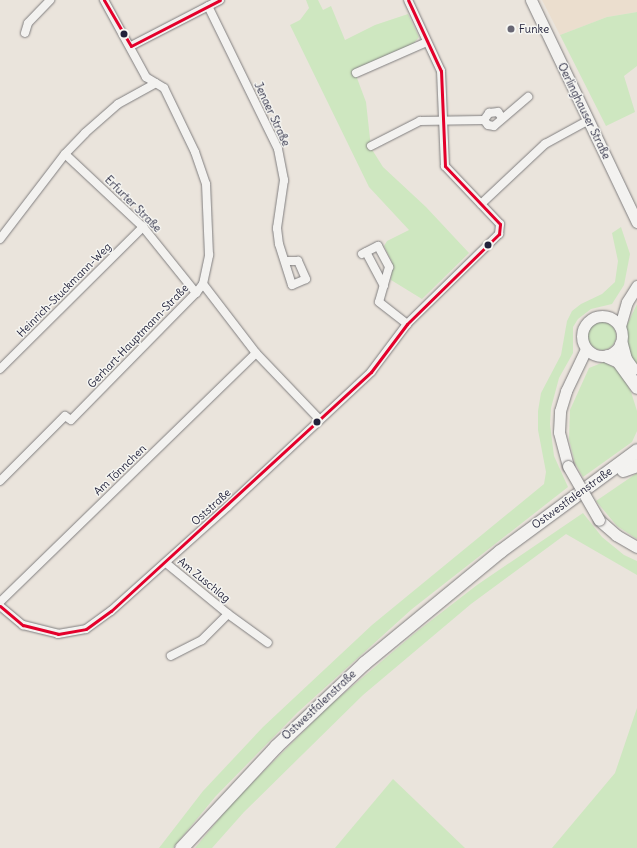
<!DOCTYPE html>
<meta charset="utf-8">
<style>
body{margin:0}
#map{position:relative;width:637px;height:848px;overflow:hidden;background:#eae4dc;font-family:Delius,sans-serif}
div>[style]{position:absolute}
.built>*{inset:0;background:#ebdece}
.green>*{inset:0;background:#cee7c0}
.round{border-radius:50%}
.roads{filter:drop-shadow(0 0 1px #807e7f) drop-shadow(0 0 1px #807e7f)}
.street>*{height:8px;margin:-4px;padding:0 4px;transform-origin:4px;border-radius:4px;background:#f3f2f0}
.secondary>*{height:11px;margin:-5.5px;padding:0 5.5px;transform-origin:5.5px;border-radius:5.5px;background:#f3f2f0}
.secondary>.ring{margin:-5.5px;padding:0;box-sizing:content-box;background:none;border:11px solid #f3f2f0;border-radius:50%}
.primary>*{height:13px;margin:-6.5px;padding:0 6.5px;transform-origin:6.5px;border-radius:6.5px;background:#f3f2f0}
.bridges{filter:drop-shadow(0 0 1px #807e7f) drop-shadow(0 0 1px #807e7f)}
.secondary-bridge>*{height:11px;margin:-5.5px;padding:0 5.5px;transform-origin:5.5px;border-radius:5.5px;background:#f3f2f0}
.bus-1>*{height:3px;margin:-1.5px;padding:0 1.5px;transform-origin:1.5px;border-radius:1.5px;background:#e4002b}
.dots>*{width:11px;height:11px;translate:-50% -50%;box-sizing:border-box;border:2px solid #f6f6f2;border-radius:50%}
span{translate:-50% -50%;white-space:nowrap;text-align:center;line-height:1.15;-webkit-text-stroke:3px #f6f6f2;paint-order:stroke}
.poi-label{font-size:11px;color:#22223b}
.left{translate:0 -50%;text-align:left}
.street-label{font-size:11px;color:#22223b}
</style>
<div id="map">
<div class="built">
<i style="clip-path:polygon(542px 0,637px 0,637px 12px,607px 17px,560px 35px)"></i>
</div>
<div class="green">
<i style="clip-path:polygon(306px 0,318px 0,323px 10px,331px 6px,345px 40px,375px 25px,408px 14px,419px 37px,413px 44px,354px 70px,366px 102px,371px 148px,383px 167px,426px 207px,469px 253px,422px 299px,391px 280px,392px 262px,384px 246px,387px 241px,409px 230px,369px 187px,290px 25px,300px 20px,309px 8px)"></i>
<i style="clip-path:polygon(637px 12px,637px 66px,624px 76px,635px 112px,606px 126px,560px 35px,607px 17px)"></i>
<i style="clip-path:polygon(621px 227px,630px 254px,624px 285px,612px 304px,591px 309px,578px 319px,573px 327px,573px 353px,559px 378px,551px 408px,550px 424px,554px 456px,568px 487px,412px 609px,298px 712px,215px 797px,173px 848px,159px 848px,203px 791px,263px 727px,372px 625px,544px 484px,546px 472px,538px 430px,538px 411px,541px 393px,561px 355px,567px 321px,572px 311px,581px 304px,602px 294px,615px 282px,618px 261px,612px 233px)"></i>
<i style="clip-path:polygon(637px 304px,637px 367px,626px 346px,626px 327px)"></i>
<i class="round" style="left:588px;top:322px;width:28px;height:28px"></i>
<i style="clip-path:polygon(604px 362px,619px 370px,631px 392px,637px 411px,637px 431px,632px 442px,583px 477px,575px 463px,569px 439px,570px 410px,589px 368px)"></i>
<i style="clip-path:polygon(637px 473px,637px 539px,617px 526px,596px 501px)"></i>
<i style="clip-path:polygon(583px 513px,602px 537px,624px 555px,637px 561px,637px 575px,566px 534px,471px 604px,363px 695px,244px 812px,212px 848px,195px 848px,232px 803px,329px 706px,415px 633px,477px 585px)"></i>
<i style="clip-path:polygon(637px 708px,637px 848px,552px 848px,615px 773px)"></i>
<i style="clip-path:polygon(393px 779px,465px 848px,335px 848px)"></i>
</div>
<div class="roads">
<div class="street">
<i style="left:208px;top:6px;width:159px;rotate:63.9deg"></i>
<i style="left:278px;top:149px;width:32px;rotate:79deg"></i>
<i style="left:284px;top:180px;width:49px;rotate:98.3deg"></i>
<i style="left:277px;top:228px;width:16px;rotate:83deg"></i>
<i style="left:279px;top:244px;width:43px;rotate:72.4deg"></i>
<i style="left:292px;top:285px;width:15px;rotate:-23deg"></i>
<i style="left:306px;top:279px;width:20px;rotate:-114deg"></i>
<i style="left:298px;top:261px;width:13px;rotate:180deg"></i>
<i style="left:25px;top:33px;width:10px;rotate:-73deg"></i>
<i style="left:28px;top:23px;width:32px;rotate:-46deg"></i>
<i style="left:131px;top:46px;width:100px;rotate:-27.3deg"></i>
<i style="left:356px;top:73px;width:77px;rotate:-23.6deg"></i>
<i style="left:484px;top:120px;width:9px;rotate:-54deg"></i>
<i style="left:489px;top:113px;width:9px;rotate:-6deg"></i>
<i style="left:498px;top:112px;width:7px;rotate:56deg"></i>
<i style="left:371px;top:146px;width:55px;rotate:-27deg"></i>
<i style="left:420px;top:121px;width:64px;rotate:-0.9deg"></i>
<i style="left:484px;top:120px;width:6px;rotate:51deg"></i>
<i style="left:488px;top:125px;width:6px;rotate:9deg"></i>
<i style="left:494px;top:126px;width:45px;rotate:-40.5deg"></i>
<i style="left:65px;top:154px;width:107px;rotate:43.1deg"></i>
<i style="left:143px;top:227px;width:85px;rotate:51.2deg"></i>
<i style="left:481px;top:204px;width:88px;rotate:-43.2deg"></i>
<i style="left:545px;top:144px;width:50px;rotate:-28.6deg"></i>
<i style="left:0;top:239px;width:107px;rotate:-52.6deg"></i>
<i style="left:65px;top:154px;width:29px;rotate:-46deg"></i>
<i style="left:85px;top:133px;width:44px;rotate:-41.3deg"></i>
<i style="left:118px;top:104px;width:43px;rotate:-28.9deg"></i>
<i style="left:366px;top:252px;width:38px;rotate:62deg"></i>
<i style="left:362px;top:254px;width:18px;rotate:-27deg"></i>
<i style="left:378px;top:246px;width:24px;rotate:62deg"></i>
<i style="left:389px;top:267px;width:36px;rotate:106deg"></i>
<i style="left:379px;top:302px;width:36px;rotate:38deg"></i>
<i style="left:203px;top:284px;width:87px;rotate:52.5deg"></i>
<i style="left:256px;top:353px;width:91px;rotate:46.3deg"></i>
<i style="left:0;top:369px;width:202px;rotate:-44.8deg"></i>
<i style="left:0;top:481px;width:92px;rotate:-45deg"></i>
<i style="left:65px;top:416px;width:7px;rotate:34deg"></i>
<i style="left:71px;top:420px;width:178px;rotate:-45.5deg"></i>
<i style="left:196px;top:293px;width:11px;rotate:-52deg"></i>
<i style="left:203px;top:284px;width:30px;rotate:-78deg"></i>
<i style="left:209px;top:255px;width:71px;rotate:-92.4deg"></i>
<i style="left:206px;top:184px;width:34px;rotate:-109deg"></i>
<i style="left:195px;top:152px;width:71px;rotate:-115.8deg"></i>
<i style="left:164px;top:88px;width:21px;rotate:-149deg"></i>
<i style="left:146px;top:77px;width:88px;rotate:-118.6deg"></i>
<i style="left:166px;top:563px;width:80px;rotate:39.4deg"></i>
<i style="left:228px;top:614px;width:37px;rotate:135deg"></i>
<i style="left:202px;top:640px;width:35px;rotate:153deg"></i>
<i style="left:0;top:602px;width:357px;rotate:-44.2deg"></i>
<i style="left:0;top:606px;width:30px;rotate:40deg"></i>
<i style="left:23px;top:625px;width:36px;rotate:14deg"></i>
<i style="left:58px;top:634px;width:28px;rotate:-10deg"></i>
<i style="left:86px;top:629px;width:31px;rotate:-36deg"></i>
<i style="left:111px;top:611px;width:157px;rotate:-41.9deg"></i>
<i style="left:228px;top:506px;width:196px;rotate:-43.1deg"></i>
<i style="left:371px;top:372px;width:60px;rotate:-53.1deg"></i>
<i style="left:407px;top:324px;width:129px;rotate:-44.4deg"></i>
<i style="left:499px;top:234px;width:10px;rotate:-84deg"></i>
<i style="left:500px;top:224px;width:80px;rotate:-133.5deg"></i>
<i style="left:445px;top:166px;width:95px;rotate:-92.4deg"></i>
<i style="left:441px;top:71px;width:78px;rotate:-114.9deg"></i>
<i style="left:228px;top:614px;width:49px;rotate:35.9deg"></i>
</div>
<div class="secondary">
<i style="left:531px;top:0;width:246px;rotate:64.5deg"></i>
<i class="ring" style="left:582px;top:316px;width:29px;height:29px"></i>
<i style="left:620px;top:326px;width:25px;rotate:-74deg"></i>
<i style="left:627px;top:302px;width:19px;rotate:-58deg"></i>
<i style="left:568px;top:466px;width:35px;rotate:-105deg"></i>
<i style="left:559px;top:432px;width:21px;rotate:-87deg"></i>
<i style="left:560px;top:411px;width:21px;rotate:-73deg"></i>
<i style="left:566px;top:391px;width:47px;rotate:-64.5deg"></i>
<i style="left:599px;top:520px;width:23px;rotate:41deg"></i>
<i style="left:616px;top:535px;width:24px;rotate:30deg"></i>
</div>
<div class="primary">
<i style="left:621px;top:344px;width:16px;rotate:75deg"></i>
<i style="left:625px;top:359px;width:12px;rotate:55deg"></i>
<i style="left:607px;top:356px;width:12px;rotate:24deg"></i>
<i style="left:618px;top:361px;width:32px;rotate:54deg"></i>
<i style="left:623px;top:470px;width:15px;rotate:-20deg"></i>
<i style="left:181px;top:848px;width:139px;rotate:-47deg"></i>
<i style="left:276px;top:746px;width:121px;rotate:-43.3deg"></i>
<i style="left:364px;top:663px;width:176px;rotate:-39.5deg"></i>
<i style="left:500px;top:551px;width:170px;rotate:-36.4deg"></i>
</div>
</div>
<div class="bridges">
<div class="secondary-bridge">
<i style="left:568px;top:466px;width:62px;rotate:60.1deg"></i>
</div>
</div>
<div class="bus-1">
<i style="left:104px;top:0;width:53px;rotate:59.6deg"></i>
<i style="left:131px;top:46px;width:100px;rotate:-27.3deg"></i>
<i style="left:0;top:606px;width:30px;rotate:40deg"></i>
<i style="left:23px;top:625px;width:36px;rotate:14deg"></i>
<i style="left:58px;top:634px;width:28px;rotate:-10deg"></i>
<i style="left:86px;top:629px;width:31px;rotate:-36deg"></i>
<i style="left:111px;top:611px;width:353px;rotate:-42.6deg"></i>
<i style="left:371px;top:372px;width:60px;rotate:-53.1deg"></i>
<i style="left:407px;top:324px;width:129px;rotate:-44.4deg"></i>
<i style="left:499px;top:234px;width:10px;rotate:-84deg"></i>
<i style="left:500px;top:224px;width:80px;rotate:-133.5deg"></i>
<i style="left:445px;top:166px;width:95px;rotate:-92.4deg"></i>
<i style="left:441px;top:71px;width:78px;rotate:-114.9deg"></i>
</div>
<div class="dots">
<i style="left:511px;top:29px;background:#686673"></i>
<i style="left:124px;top:34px;background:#22223b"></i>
<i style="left:488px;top:245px;background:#22223b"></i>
<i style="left:317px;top:422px;background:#22223b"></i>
</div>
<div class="poi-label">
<span class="left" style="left:519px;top:29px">Funke</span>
</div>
<div class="street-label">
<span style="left:584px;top:111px;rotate:64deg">Oerlinghauser Straße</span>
<span style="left:272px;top:114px;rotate:65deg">Jenaer Straße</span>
<span style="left:133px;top:204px;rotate:45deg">Erfurter Straße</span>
<span style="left:64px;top:290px;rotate:-45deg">Heinrich-Stuckmann-Weg</span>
<span style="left:138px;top:336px;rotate:-46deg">Gerhart-Hauptmann-Straße</span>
<span style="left:120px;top:470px;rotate:-44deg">Am Tönnchen</span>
<span style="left:572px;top:498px;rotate:-36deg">Ostwestfalenstraße</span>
<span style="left:211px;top:507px;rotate:-42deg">Oststraße</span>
<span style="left:204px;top:580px;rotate:39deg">Am Zuschlag</span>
<span style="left:319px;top:705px;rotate:-43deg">Ostwestfalenstraße</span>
</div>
</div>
